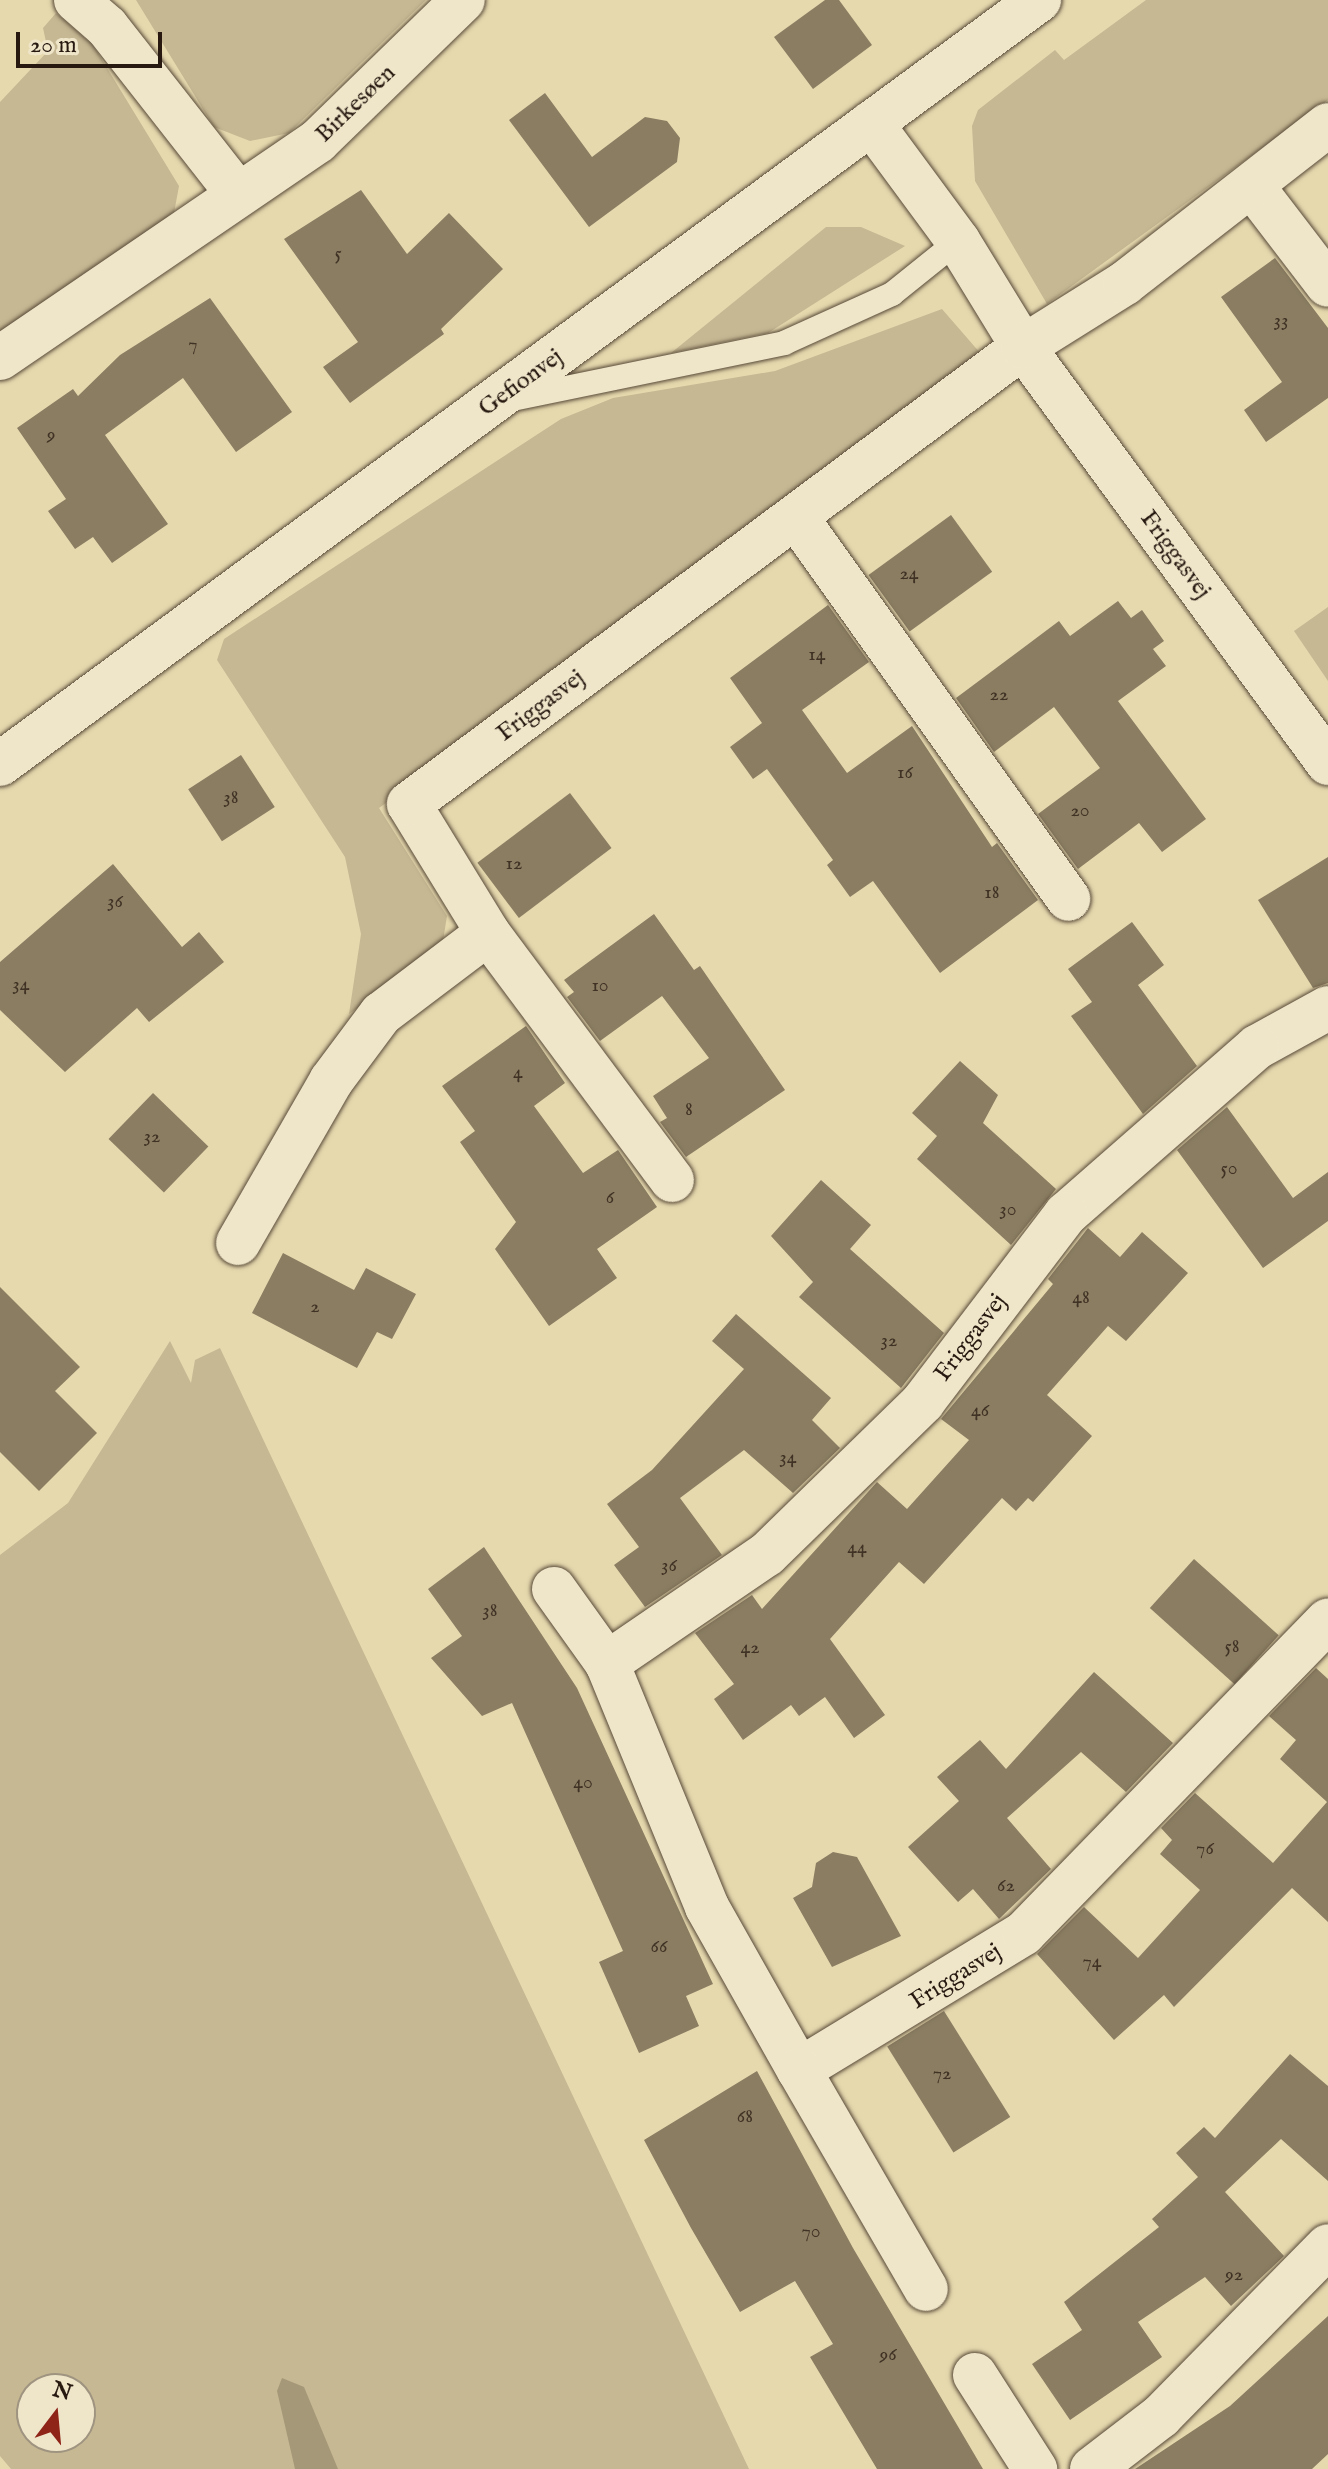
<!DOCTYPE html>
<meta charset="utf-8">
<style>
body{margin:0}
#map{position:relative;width:1328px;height:2469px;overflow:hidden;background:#e6d9ae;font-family:"IM FELL English",serif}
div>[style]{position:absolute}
.green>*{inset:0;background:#c6b893}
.water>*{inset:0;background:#a59878}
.building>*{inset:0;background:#8a7d62;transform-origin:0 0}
.roads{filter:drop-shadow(0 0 2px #574938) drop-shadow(0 0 2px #574938)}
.service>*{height:24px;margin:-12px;padding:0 12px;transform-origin:12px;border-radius:12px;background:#efe6ca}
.minor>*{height:44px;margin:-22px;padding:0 22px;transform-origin:22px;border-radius:22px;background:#efe6ca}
.tertiary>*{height:44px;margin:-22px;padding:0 22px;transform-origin:22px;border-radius:22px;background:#efe6ca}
span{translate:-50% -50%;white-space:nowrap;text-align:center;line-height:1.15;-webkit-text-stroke:8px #efe6ca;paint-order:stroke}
.number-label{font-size:20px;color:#403224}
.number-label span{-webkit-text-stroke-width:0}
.street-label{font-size:24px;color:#271910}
.north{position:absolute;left:16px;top:2373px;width:80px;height:80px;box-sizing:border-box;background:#efe6ca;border:2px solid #9f9480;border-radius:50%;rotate:16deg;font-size:22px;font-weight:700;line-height:32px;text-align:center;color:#271910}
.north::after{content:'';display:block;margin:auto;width:28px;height:36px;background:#8f2418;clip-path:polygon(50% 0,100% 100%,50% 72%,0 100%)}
.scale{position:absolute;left:16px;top:32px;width:146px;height:36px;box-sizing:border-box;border:4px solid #271910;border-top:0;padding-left:10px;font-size:24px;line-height:28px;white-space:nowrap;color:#271910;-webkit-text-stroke:6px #efe6ca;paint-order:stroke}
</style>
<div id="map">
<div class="green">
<i style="clip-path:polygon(136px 0,426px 0,289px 133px,250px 141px,214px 127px)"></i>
<i style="clip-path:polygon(1146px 0,1328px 0,1328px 100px,1047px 304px,975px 181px,972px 126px,978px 110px,1055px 50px,1064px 60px)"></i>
<i style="clip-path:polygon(56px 13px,93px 45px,179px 186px,174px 213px,0 337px,0 102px,48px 51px,43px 28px)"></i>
<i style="clip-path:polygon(826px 227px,861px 227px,905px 246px,768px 333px,671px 353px)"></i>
<i style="clip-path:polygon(942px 309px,988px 362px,379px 808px,447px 916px,442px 947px,349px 1014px,361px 934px,345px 857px,217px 660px,224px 639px,561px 419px,613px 398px,775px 371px)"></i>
<i style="clip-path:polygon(1328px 607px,1328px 681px,1294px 631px)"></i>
<i style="clip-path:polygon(evenodd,170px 1341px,191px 1383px,195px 1360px,220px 1348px,749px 2469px,11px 2469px,0 2456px,0 1555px,68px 1503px,170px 1341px,32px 2389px,80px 2389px,80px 2437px,32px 2437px,32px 2389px)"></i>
</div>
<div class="water">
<i style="clip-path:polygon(282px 2378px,304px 2387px,338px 2469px,295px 2469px,277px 2391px)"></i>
</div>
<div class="building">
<i style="clip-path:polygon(825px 0,839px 0,872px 45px,813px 89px,774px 37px)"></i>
<i style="clip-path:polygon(545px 93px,592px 157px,645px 117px,667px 121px,680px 138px,677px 162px,589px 227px,509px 120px)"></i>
<i style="clip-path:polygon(361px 190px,407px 254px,449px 213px,503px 269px,441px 329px,444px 334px,350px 403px,323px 367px,358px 342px,284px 239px)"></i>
<i style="clip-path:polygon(1275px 258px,1328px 328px,1328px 398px,1266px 442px,1244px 410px,1282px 382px,1221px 297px)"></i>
<i style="clip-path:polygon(210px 298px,292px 412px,236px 452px,183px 378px,105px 435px,168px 524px,112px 563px,93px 537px,75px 549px,48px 511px,66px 499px,17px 428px,73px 389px,78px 396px,120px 355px)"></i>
<i style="left:951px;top:515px;width:70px;height:102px;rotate:54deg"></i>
<i style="clip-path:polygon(1118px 601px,1131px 618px,1142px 610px,1164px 641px,1153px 649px,1166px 666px,1118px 701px,1206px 819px,1162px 852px,1139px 823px,1078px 869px,1038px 814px,1100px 768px,1054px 707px,994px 752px,956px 698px,1059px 621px,1070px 636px)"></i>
<i style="clip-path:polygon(828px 605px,869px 662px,802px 710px,847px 773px,912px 726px,992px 847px,997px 843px,1038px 900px,940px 973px,873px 881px,850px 897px,827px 865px,833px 860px,767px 769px,753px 779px,730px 747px,762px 723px,730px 678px)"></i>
<i style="left:241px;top:755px;width:62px;height:63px;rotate:57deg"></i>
<i style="left:570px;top:793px;width:69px;height:116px;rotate:53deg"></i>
<i style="clip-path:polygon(1328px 857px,1328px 983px,1313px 988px,1258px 900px)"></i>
<i style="clip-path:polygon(113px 864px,182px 947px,199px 932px,224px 962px,149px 1022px,137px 1008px,65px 1072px,0 1010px,0 962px)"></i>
<i style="clip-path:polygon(654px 914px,694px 970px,700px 966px,785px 1090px,686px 1157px,660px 1122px,667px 1118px,653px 1096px,709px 1058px,662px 996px,600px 1041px,567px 997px,574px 992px,564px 980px)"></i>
<i style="clip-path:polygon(1132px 922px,1164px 965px,1138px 985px,1197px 1066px,1143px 1114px,1071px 1016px,1092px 1002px,1068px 969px)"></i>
<i style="clip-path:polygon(526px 1026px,565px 1083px,534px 1106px,583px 1173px,618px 1150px,657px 1207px,597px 1249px,617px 1278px,549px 1326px,495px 1249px,516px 1222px,460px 1142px,475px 1131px,442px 1086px)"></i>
<i style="clip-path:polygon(960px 1061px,998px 1095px,983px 1123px,1056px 1189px,1011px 1245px,917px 1159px,937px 1136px,912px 1113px)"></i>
<i style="left:153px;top:1093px;width:77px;height:64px;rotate:44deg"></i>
<i style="clip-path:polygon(1227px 1107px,1293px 1198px,1328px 1172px,1328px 1221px,1263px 1268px,1177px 1150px)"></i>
<i style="clip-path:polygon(821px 1180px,871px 1225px,850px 1249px,944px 1333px,901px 1388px,799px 1297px,813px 1282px,771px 1236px)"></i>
<i style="clip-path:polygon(1088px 1228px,1120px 1257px,1142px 1232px,1188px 1273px,1126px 1341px,1108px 1326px,1047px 1395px,1092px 1436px,1033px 1502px,1028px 1498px,1016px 1511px,1002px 1498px,924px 1584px,899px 1562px,830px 1639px,885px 1715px,854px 1738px,825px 1697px,799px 1716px,791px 1705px,743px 1740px,714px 1699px,734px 1684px,695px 1633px,752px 1595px,762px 1609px,877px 1482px,907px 1509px,969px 1440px,941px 1419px,1053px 1284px,1048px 1279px)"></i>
<i style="clip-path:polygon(283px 1253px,354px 1290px,366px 1268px,416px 1294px,392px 1339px,377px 1332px,357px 1368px,252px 1313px)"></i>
<i style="clip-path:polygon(0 1287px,80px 1367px,55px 1391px,97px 1433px,39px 1491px,0 1452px)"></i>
<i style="clip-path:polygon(736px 1314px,831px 1398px,812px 1420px,840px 1448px,793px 1493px,744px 1450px,680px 1498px,722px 1555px,645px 1607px,614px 1565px,639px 1547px,607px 1504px,652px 1470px,744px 1369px,712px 1341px)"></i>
<i style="clip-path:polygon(484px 1547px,577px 1688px,713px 1984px,686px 1996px,699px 2026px,639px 2053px,599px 1962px,623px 1951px,512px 1703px,482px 1716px,431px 1658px,462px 1636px,428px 1589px)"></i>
<i style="left:1194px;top:1559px;width:114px;height:66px;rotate:42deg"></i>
<i style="clip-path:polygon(1316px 1668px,1328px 1679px,1328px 1922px,1292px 1888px,1174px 2007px,1164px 1995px,1114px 2040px,1037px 1954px,1084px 1907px,1138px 1958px,1200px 1890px,1160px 1854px,1172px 1840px,1161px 1828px,1195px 1793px,1273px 1863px,1327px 1802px,1280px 1759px,1296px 1740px,1269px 1716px)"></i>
<i style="clip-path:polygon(1094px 1672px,1173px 1743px,1126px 1792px,1081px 1752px,1007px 1818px,1051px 1869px,999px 1919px,973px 1889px,958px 1902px,908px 1847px,959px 1801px,937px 1777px,980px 1740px,1006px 1769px)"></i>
<i style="clip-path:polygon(833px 1852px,857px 1857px,901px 1936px,832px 1967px,793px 1898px,812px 1887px,816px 1863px)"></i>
<i style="left:944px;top:2011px;width:125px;height:67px;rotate:58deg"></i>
<i style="clip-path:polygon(1290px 2054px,1328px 2086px,1328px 2181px,1281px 2139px,1225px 2192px,1284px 2256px,1231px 2306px,1205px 2277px,1138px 2322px,1162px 2357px,1070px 2420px,1032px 2364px,1082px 2330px,1064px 2302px,1159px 2227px,1152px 2219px,1198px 2177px,1176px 2153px,1204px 2127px,1215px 2138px)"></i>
<i style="clip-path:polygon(757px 2071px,853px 2248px,983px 2469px,877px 2469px,810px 2357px,833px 2344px,795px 2281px,740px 2312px,691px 2228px,644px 2140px)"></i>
<i style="clip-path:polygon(1328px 2316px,1328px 2454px,1312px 2469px,1135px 2469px,1230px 2406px)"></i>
</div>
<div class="roads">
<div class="service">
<i style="left:512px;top:399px;width:278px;rotate:-11.6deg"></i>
<i style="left:784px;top:343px;width:119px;rotate:-24.4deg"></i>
<i style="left:892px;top:294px;width:85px;rotate:-38.8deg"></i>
</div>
<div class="minor">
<i style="left:76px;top:0;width:41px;rotate:41.1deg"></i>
<i style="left:107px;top:27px;width:212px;rotate:51.9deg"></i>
<i style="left:871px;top:123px;width:147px;rotate:53.6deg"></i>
<i style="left:958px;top:241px;width:124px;rotate:58.5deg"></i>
<i style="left:1023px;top:347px;width:516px;rotate:53.75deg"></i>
<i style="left:1253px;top:187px;width:123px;rotate:52.6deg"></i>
<i style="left:0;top:358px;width:385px;rotate:-34.3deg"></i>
<i style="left:318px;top:141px;width:202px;rotate:-44.2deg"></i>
<i style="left:796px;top:517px;width:469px;rotate:54.5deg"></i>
<i style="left:1328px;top:1008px;width:81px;rotate:151.2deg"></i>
<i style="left:1257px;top:1047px;width:254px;rotate:138.8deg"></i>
<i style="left:1066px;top:1214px;width:236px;rotate:127.3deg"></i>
<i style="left:923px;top:1402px;width:218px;rotate:135.7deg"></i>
<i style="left:767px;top:1554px;width:194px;rotate:145.7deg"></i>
<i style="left:607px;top:1663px;width:264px;rotate:67.7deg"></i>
<i style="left:707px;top:1907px;width:187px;rotate:60.6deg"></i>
<i style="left:799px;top:2070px;width:263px;rotate:-31.3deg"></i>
<i style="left:1024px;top:1933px;width:436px;rotate:-45.8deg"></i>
<i style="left:672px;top:1180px;width:308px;rotate:-126.7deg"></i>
<i style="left:488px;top:933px;width:151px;rotate:-121.5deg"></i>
<i style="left:409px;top:804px;width:765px;rotate:-36.66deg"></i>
<i style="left:1023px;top:347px;width:120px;rotate:-32.1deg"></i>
<i style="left:1125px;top:283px;width:257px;rotate:-37.9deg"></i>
<i style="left:238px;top:1243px;width:187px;rotate:-60.1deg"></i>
<i style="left:331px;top:1081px;width:84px;rotate:-53.3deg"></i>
<i style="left:381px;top:1014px;width:134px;rotate:-37.1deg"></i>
<i style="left:554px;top:1589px;width:91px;rotate:54.4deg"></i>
<i style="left:799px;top:2070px;width:253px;rotate:59.9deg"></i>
<i style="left:975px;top:2375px;width:112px;rotate:57.4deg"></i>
<i style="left:1092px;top:2469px;width:87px;rotate:-37.5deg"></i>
<i style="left:1161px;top:2416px;width:238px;rotate:-45.5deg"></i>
</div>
<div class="tertiary">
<i style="left:0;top:764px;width:1290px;rotate:-36.33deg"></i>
</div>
</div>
<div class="number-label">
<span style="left:338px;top:253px">5</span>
<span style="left:1281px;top:320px">33</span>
<span style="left:193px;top:344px">7</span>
<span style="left:51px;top:434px">9</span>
<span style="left:909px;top:573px">24</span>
<span style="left:817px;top:654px">14</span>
<span style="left:999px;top:694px">22</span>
<span style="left:905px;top:772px">16</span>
<span style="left:231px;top:797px">38</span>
<span style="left:1080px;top:810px">20</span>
<span style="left:514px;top:863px">12</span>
<span style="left:992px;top:892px">18</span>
<span style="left:115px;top:901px">36</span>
<span style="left:21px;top:984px">34</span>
<span style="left:600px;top:985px">10</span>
<span style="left:518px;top:1072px">4</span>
<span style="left:689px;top:1109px">8</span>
<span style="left:152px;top:1136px">32</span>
<span style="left:1229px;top:1168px">50</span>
<span style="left:610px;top:1197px">6</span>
<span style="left:1008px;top:1209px">30</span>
<span style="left:1081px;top:1297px">48</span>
<span style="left:315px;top:1306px">2</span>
<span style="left:889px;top:1340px">32</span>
<span style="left:980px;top:1410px">46</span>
<span style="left:788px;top:1457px">34</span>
<span style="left:857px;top:1547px">44</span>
<span style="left:669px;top:1565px">36</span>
<span style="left:490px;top:1610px">38</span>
<span style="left:1232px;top:1646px">58</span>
<span style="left:750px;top:1647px">42</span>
<span style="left:583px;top:1782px">40</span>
<span style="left:1205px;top:1848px">76</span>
<span style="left:1006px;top:1885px">62</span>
<span style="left:659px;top:1946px">66</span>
<span style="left:1092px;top:1961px">74</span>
<span style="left:942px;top:2073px">72</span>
<span style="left:745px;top:2116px">68</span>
<span style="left:811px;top:2231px">70</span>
<span style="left:1234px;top:2274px">92</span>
<span style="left:888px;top:2354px">96</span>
</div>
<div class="street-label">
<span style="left:356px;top:104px;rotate:-44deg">Birkesøen</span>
<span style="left:521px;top:383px;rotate:-36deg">Gefionvej</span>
<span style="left:1175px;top:555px;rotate:54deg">Friggasvej</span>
<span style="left:541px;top:706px;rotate:-37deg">Friggasvej</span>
<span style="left:971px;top:1338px;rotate:-53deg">Friggasvej</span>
<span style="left:956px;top:1977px;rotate:-32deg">Friggasvej</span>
</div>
<div class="north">N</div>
<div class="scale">20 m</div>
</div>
